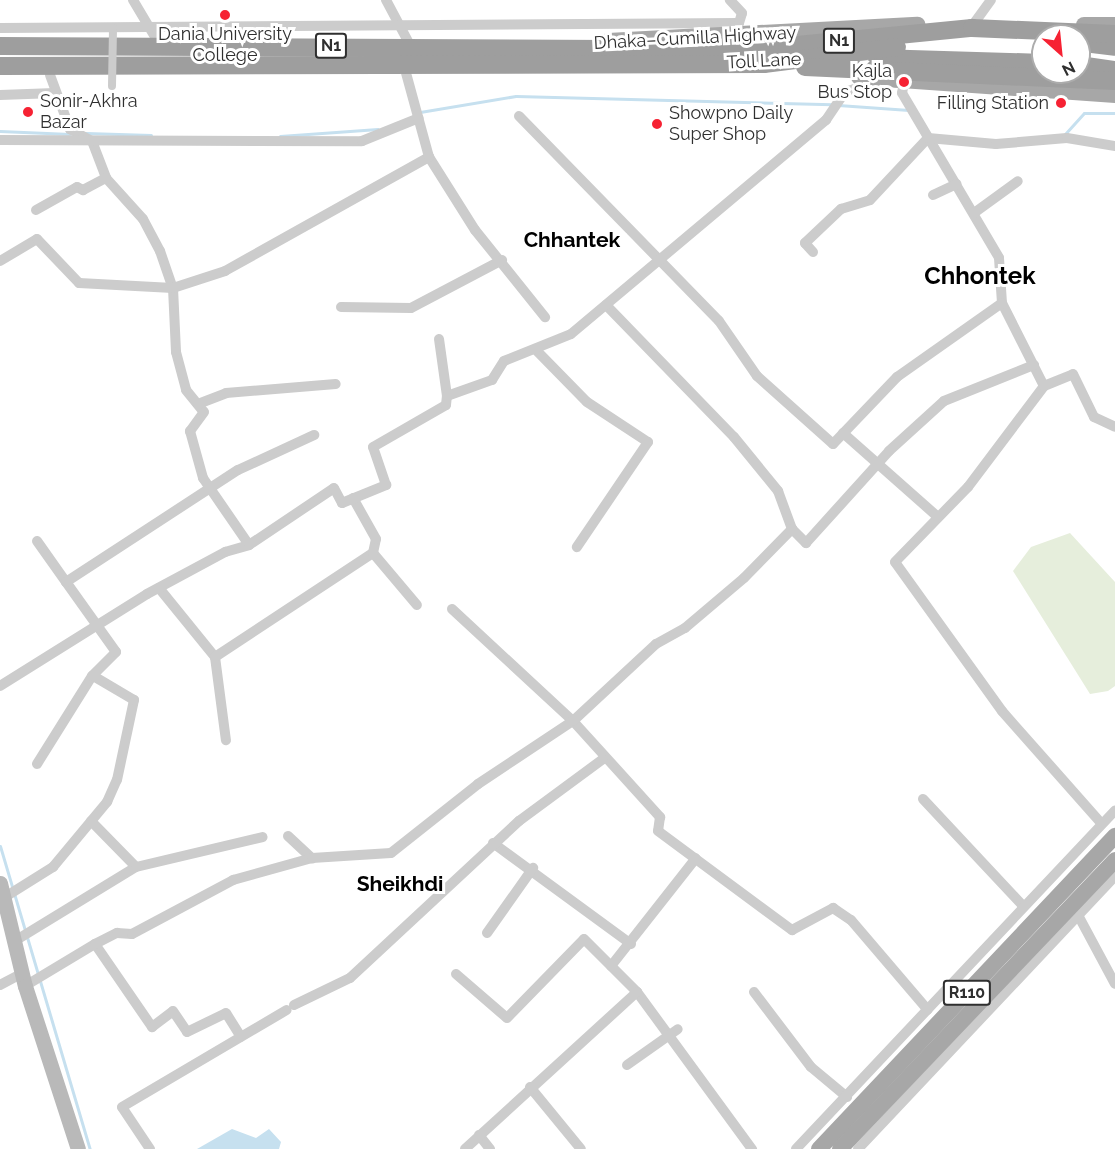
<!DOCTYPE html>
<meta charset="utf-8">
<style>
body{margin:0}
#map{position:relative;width:1115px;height:1149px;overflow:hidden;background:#fff;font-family:Raleway,sans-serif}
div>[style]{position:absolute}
.green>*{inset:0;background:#e6eedc}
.water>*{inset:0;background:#c6e0ef}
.stream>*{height:3px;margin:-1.5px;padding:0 1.5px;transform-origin:1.5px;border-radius:1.5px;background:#c6e0ef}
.minor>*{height:10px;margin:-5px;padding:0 5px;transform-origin:5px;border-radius:5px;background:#ccc}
.secondary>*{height:15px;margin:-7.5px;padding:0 7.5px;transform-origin:7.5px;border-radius:7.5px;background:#b9b9b9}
.primary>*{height:16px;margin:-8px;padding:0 8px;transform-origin:8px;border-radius:8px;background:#a7a7a7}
.trunk>*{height:18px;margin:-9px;padding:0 9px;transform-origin:9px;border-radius:9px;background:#9e9e9e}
.pedestrian-bridge>*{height:8px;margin:-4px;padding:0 4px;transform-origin:4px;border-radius:4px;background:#ccc}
.primary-bridge>*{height:16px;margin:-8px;padding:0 8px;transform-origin:8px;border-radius:8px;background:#a7a7a7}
.dots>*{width:16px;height:16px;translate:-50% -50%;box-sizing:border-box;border:3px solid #fff;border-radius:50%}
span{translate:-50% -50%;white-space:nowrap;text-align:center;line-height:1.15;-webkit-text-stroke:6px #fff;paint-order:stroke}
.shield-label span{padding:2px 4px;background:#fff;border:2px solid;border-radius:4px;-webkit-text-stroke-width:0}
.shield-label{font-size:16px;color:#2f2f2f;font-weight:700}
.poi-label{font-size:18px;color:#2f2f2f}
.right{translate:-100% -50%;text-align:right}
.left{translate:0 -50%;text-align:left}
.street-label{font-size:18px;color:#2f2f2f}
.quarter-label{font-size:21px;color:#000;font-weight:700}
.district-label{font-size:24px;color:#000;font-weight:700}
.north{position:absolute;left:1031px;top:24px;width:60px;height:60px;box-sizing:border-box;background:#fff;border:2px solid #acacac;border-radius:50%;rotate:153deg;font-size:16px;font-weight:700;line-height:24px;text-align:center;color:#2f2f2f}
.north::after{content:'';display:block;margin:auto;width:21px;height:27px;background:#f62233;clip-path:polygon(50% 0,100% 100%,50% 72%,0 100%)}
</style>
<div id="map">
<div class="green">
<i style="clip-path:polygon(1070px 533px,1115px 582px,1115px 686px,1108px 691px,1090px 694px,1013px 571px,1031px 547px)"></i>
</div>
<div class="water">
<i style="clip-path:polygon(232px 1129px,256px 1138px,269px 1129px,281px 1142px,279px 1149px,197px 1149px)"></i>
</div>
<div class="stream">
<i style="left:838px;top:105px;width:71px;rotate:4deg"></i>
<i style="left:420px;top:112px;width:97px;rotate:-9.5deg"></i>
<i style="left:516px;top:96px;width:316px;rotate:1.5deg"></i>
<i style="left:0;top:131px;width:70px;rotate:2.5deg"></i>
<i style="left:86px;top:133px;width:65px;rotate:1.8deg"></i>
<i style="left:1065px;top:134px;width:28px;rotate:-48deg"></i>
<i style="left:1084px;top:113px;width:31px"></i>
<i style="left:280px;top:136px;width:98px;rotate:-4.1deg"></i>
<i style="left:0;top:846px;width:316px;rotate:73.5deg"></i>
</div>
<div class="minor">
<i style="left:133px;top:0;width:55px;rotate:59.2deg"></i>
<i style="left:386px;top:0;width:51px;rotate:61.9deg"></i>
<i style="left:975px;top:22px;width:27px;rotate:-54deg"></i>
<i style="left:0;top:28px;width:739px;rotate:-0.39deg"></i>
<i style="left:739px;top:23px;width:10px;rotate:-73deg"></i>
<i style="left:742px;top:13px;width:18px;rotate:-133deg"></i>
<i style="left:50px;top:75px;width:58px;rotate:69.7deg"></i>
<i style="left:70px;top:129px;width:25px;rotate:29deg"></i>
<i style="left:92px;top:141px;width:40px;rotate:69deg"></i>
<i style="left:106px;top:178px;width:55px;rotate:47.9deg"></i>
<i style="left:143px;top:219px;width:36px;rotate:62deg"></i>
<i style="left:160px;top:251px;width:39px;rotate:71deg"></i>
<i style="left:173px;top:288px;width:64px;rotate:87.3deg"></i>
<i style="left:176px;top:352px;width:39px;rotate:75deg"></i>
<i style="left:186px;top:390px;width:28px;rotate:51deg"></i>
<i style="left:204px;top:412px;width:24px;rotate:126deg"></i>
<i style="left:190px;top:431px;width:49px;rotate:74.5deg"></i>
<i style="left:203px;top:478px;width:81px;rotate:55.5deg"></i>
<i style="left:896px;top:83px;width:8px;rotate:-7deg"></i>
<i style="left:904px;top:82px;width:11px;rotate:100deg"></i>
<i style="left:902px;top:93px;width:191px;rotate:59.5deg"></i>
<i style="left:999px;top:258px;width:45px;rotate:86.2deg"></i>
<i style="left:1002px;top:303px;width:93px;rotate:63.2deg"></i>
<i style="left:0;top:95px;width:55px;rotate:-2.1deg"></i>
<i style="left:519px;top:116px;width:286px;rotate:45.7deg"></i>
<i style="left:719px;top:321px;width:67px;rotate:55.4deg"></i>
<i style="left:757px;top:376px;width:102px;rotate:41.8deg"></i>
<i style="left:833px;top:444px;width:93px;rotate:-46.3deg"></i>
<i style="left:897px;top:377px;width:128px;rotate:-35.2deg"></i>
<i style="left:0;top:140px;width:362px;rotate:0.2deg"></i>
<i style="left:362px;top:141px;width:61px;rotate:-22deg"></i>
<i style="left:429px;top:157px;width:86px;rotate:57.8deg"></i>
<i style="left:475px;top:230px;width:112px;rotate:51.2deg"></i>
<i style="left:933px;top:195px;width:26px;rotate:-25deg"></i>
<i style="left:36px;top:210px;width:47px;rotate:-29.3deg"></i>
<i style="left:77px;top:187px;width:7px;rotate:27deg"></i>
<i style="left:83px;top:190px;width:26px;rotate:-28deg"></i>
<i style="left:974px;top:213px;width:54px;rotate:-36deg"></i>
<i style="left:813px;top:252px;width:12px;rotate:-132deg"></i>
<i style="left:805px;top:243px;width:50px;rotate:-43.4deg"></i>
<i style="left:841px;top:209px;width:30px;rotate:-17deg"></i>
<i style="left:870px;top:200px;width:85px;rotate:-46.9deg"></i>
<i style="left:928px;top:138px;width:68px;rotate:5deg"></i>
<i style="left:996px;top:144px;width:71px;rotate:-4.8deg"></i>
<i style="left:1067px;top:138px;width:49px;rotate:9.5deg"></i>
<i style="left:0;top:261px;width:43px;rotate:-30.7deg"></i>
<i style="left:37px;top:239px;width:61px;rotate:46.3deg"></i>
<i style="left:79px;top:283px;width:94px;rotate:3deg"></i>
<i style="left:173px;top:288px;width:55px;rotate:-18.1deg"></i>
<i style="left:225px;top:271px;width:234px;rotate:-29.2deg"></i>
<i style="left:429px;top:157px;width:87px;rotate:-105.3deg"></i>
<i style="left:606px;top:305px;width:184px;rotate:45.9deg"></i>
<i style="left:734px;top:437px;width:70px;rotate:50.8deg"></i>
<i style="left:778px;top:491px;width:40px;rotate:69.8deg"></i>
<i style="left:792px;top:529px;width:20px;rotate:45deg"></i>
<i style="left:806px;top:543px;width:124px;rotate:-47.9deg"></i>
<i style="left:889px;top:451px;width:74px;rotate:-42.3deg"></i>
<i style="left:944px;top:401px;width:97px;rotate:-21.8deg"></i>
<i style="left:341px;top:307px;width:70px;rotate:0.8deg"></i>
<i style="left:411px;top:308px;width:103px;rotate:-27.8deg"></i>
<i style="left:439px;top:339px;width:58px;rotate:82deg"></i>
<i style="left:537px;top:351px;width:71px;rotate:45.6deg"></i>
<i style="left:587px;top:402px;width:73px;rotate:33.3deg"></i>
<i style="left:648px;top:442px;width:127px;rotate:124.1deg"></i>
<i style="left:198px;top:404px;width:30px;rotate:-21deg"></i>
<i style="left:226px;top:393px;width:110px;rotate:-4.7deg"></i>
<i style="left:843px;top:433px;width:127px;rotate:41.5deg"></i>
<i style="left:37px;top:541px;width:50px;rotate:54.7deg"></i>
<i style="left:373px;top:553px;width:68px;rotate:49.8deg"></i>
<i style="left:159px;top:588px;width:89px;rotate:50.9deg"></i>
<i style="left:215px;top:657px;width:84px;rotate:82.5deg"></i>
<i style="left:452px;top:609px;width:165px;rotate:42.8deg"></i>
<i style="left:573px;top:721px;width:130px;rotate:47.8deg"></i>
<i style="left:660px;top:817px;width:14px;rotate:98deg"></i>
<i style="left:658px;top:831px;width:167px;rotate:36.5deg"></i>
<i style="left:792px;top:930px;width:47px;rotate:-28.2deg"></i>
<i style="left:833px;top:908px;width:22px;rotate:34deg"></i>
<i style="left:851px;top:920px;width:118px;rotate:49.5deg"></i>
<i style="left:215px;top:657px;width:189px;rotate:-33.4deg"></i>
<i style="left:373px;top:553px;width:14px;rotate:-78deg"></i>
<i style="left:376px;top:539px;width:47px;rotate:-119.3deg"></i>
<i style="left:0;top:686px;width:173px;rotate:-32deg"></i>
<i style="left:147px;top:594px;width:89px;rotate:-28.3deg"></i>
<i style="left:225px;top:552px;width:25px;rotate:-16deg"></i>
<i style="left:249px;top:545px;width:102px;rotate:-33.8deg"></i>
<i style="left:334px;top:488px;width:17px;rotate:62deg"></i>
<i style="left:342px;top:503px;width:48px;rotate:-22.2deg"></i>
<i style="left:386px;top:485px;width:40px;rotate:-108.9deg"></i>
<i style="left:373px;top:447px;width:84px;rotate:-29.9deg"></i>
<i style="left:446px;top:405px;width:9px;rotate:-84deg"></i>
<i style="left:447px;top:396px;width:48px;rotate:-19.6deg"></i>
<i style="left:492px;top:380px;width:22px;rotate:-58deg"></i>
<i style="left:504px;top:361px;width:72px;rotate:-21.9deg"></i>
<i style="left:571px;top:334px;width:333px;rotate:-40deg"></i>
<i style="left:826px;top:120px;width:34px;rotate:-56deg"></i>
<i style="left:845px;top:92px;width:28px;rotate:-18deg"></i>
<i style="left:37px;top:764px;width:104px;rotate:-58deg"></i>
<i style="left:92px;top:676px;width:34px;rotate:-45deg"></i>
<i style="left:116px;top:652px;width:86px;rotate:-125.5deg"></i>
<i style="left:66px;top:582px;width:205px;rotate:-33.1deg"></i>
<i style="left:238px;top:470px;width:84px;rotate:-24.7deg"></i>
<i style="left:923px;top:799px;width:146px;rotate:46.9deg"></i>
<i style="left:91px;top:821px;width:64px;rotate:45.6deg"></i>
<i style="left:1101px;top:823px;width:149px;rotate:-131.5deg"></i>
<i style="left:1002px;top:711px;width:183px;rotate:-125.7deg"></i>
<i style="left:895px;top:562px;width:105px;rotate:-45.8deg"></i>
<i style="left:968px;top:487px;width:126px;rotate:-53deg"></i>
<i style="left:1044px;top:386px;width:31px;rotate:-22deg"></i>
<i style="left:1073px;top:374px;width:48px;rotate:64deg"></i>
<i style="left:1094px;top:417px;width:23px;rotate:25deg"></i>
<i style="left:288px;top:836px;width:33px;rotate:43deg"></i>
<i style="left:493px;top:843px;width:171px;rotate:36.2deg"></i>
<i style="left:5px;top:897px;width:57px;rotate:-32deg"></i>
<i style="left:53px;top:867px;width:85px;rotate:-50.3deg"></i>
<i style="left:107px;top:802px;width:24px;rotate:-66deg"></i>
<i style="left:117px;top:780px;width:82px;rotate:-78deg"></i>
<i style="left:134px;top:700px;width:45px;rotate:-149.5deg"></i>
<i style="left:1078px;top:915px;width:78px;rotate:61.8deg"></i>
<i style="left:487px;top:933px;width:80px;rotate:-54.7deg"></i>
<i style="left:18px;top:939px;width:138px;rotate:-31.4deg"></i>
<i style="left:136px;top:867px;width:130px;rotate:-13.3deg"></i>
<i style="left:95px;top:944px;width:101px;rotate:55.5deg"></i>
<i style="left:152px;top:1027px;width:26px;rotate:-37deg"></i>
<i style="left:173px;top:1011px;width:25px;rotate:56deg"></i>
<i style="left:187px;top:1032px;width:43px;rotate:-26deg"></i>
<i style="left:226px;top:1013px;width:28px;rotate:58deg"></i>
<i style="left:611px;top:966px;width:137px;rotate:-51.8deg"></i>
<i style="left:456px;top:974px;width:67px;rotate:40.8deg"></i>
<i style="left:507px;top:1018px;width:110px;rotate:-45.7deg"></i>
<i style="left:584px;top:939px;width:75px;rotate:45deg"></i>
<i style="left:637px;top:992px;width:195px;rotate:53.8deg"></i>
<i style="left:0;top:985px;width:26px;rotate:-28deg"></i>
<i style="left:25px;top:986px;width:82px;rotate:-31deg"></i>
<i style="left:95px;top:944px;width:25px;rotate:-27deg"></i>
<i style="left:117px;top:933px;width:15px;rotate:4deg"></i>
<i style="left:132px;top:934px;width:115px;rotate:-28.1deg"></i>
<i style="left:233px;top:880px;width:82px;rotate:-15.6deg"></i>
<i style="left:312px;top:858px;width:79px;rotate:-3.6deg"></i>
<i style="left:391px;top:853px;width:111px;rotate:-38.4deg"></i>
<i style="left:478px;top:784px;width:114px;rotate:-33.6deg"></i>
<i style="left:573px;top:721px;width:113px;rotate:-42.9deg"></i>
<i style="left:656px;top:644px;width:33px;rotate:-29deg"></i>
<i style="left:685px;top:628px;width:77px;rotate:-40.3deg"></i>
<i style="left:744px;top:578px;width:69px;rotate:-45.6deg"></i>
<i style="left:754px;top:992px;width:94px;rotate:52.8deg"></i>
<i style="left:811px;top:1067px;width:47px;rotate:39.8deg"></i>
<i style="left:294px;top:1005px;width:62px;rotate:-25.7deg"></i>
<i style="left:350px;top:978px;width:231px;rotate:-42.9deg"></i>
<i style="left:519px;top:821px;width:104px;rotate:-36.4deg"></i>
<i style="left:627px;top:1065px;width:62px;rotate:-35.2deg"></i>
<i style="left:530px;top:1087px;width:80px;rotate:50.6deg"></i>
<i style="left:479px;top:1135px;width:18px;rotate:52deg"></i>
<i style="left:150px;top:1149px;width:50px;rotate:-123.7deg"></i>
<i style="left:122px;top:1107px;width:191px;rotate:-30.5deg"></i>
<i style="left:465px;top:1149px;width:233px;rotate:-42.4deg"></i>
<i style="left:796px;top:1149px;width:465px;rotate:-46.7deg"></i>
<i style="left:858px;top:1149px;width:375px;rotate:-46.7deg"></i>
</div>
<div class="secondary">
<i style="left:0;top:883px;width:106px;rotate:76.4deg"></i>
<i style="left:25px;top:986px;width:171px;rotate:72deg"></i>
</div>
<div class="primary">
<i style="left:1084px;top:25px;width:31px"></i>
<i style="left:608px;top:41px;width:310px;rotate:-3deg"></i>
<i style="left:859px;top:77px;width:257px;rotate:4deg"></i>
</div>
<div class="trunk">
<i style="left:1084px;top:43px;width:31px;rotate:7deg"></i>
<i style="left:0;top:46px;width:610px;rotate:0.28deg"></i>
<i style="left:610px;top:49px;width:177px;rotate:-1deg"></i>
<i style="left:787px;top:46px;width:186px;rotate:-5.6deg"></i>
<i style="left:972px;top:28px;width:143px;rotate:2.4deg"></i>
<i style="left:877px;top:58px;width:166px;rotate:1.7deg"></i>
<i style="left:1079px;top:65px;width:36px;rotate:8deg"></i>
<i style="left:0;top:66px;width:764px;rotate:-0.15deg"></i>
<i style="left:764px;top:64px;width:134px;rotate:-7.3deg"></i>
<i style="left:805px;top:67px;width:310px;rotate:2.6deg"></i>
</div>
<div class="pedestrian-bridge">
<i style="left:112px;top:86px;width:58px;rotate:-89deg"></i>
</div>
<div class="primary-bridge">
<i style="left:819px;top:1149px;width:431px;rotate:-46.6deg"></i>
<i style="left:840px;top:1149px;width:399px;rotate:-46.4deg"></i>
</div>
<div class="dots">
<i style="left:225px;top:15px;background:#f62233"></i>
<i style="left:904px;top:82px;background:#f62233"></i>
<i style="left:1061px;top:103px;background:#f62233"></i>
<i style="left:28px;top:112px;background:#f62233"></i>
<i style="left:657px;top:124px;background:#f62233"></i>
</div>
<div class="shield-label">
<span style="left:839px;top:41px">N1</span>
<span style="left:331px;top:46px">N1</span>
<span style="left:967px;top:993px">R110</span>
</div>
<div class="poi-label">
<span style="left:225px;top:45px">Dania University<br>College</span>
<span class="right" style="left:892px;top:82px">Kajla<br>Bus Stop</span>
<span class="left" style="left:40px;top:112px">Sonir-Akhra<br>Bazar</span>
<span class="right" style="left:1049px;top:103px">Filling Station</span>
<span class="left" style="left:669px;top:124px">Showpno Daily<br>Super Shop</span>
</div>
<div class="street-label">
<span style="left:695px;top:38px;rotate:-3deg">Dhaka–Cumilla Highway</span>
<span style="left:764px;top:61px;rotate:-3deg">Toll Lane</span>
</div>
<div class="quarter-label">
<span style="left:572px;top:240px">Chhantek</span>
<span style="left:400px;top:884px">Sheikhdi</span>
</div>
<div class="district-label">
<span style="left:980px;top:276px">Chhontek</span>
</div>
<div class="north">N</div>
</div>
